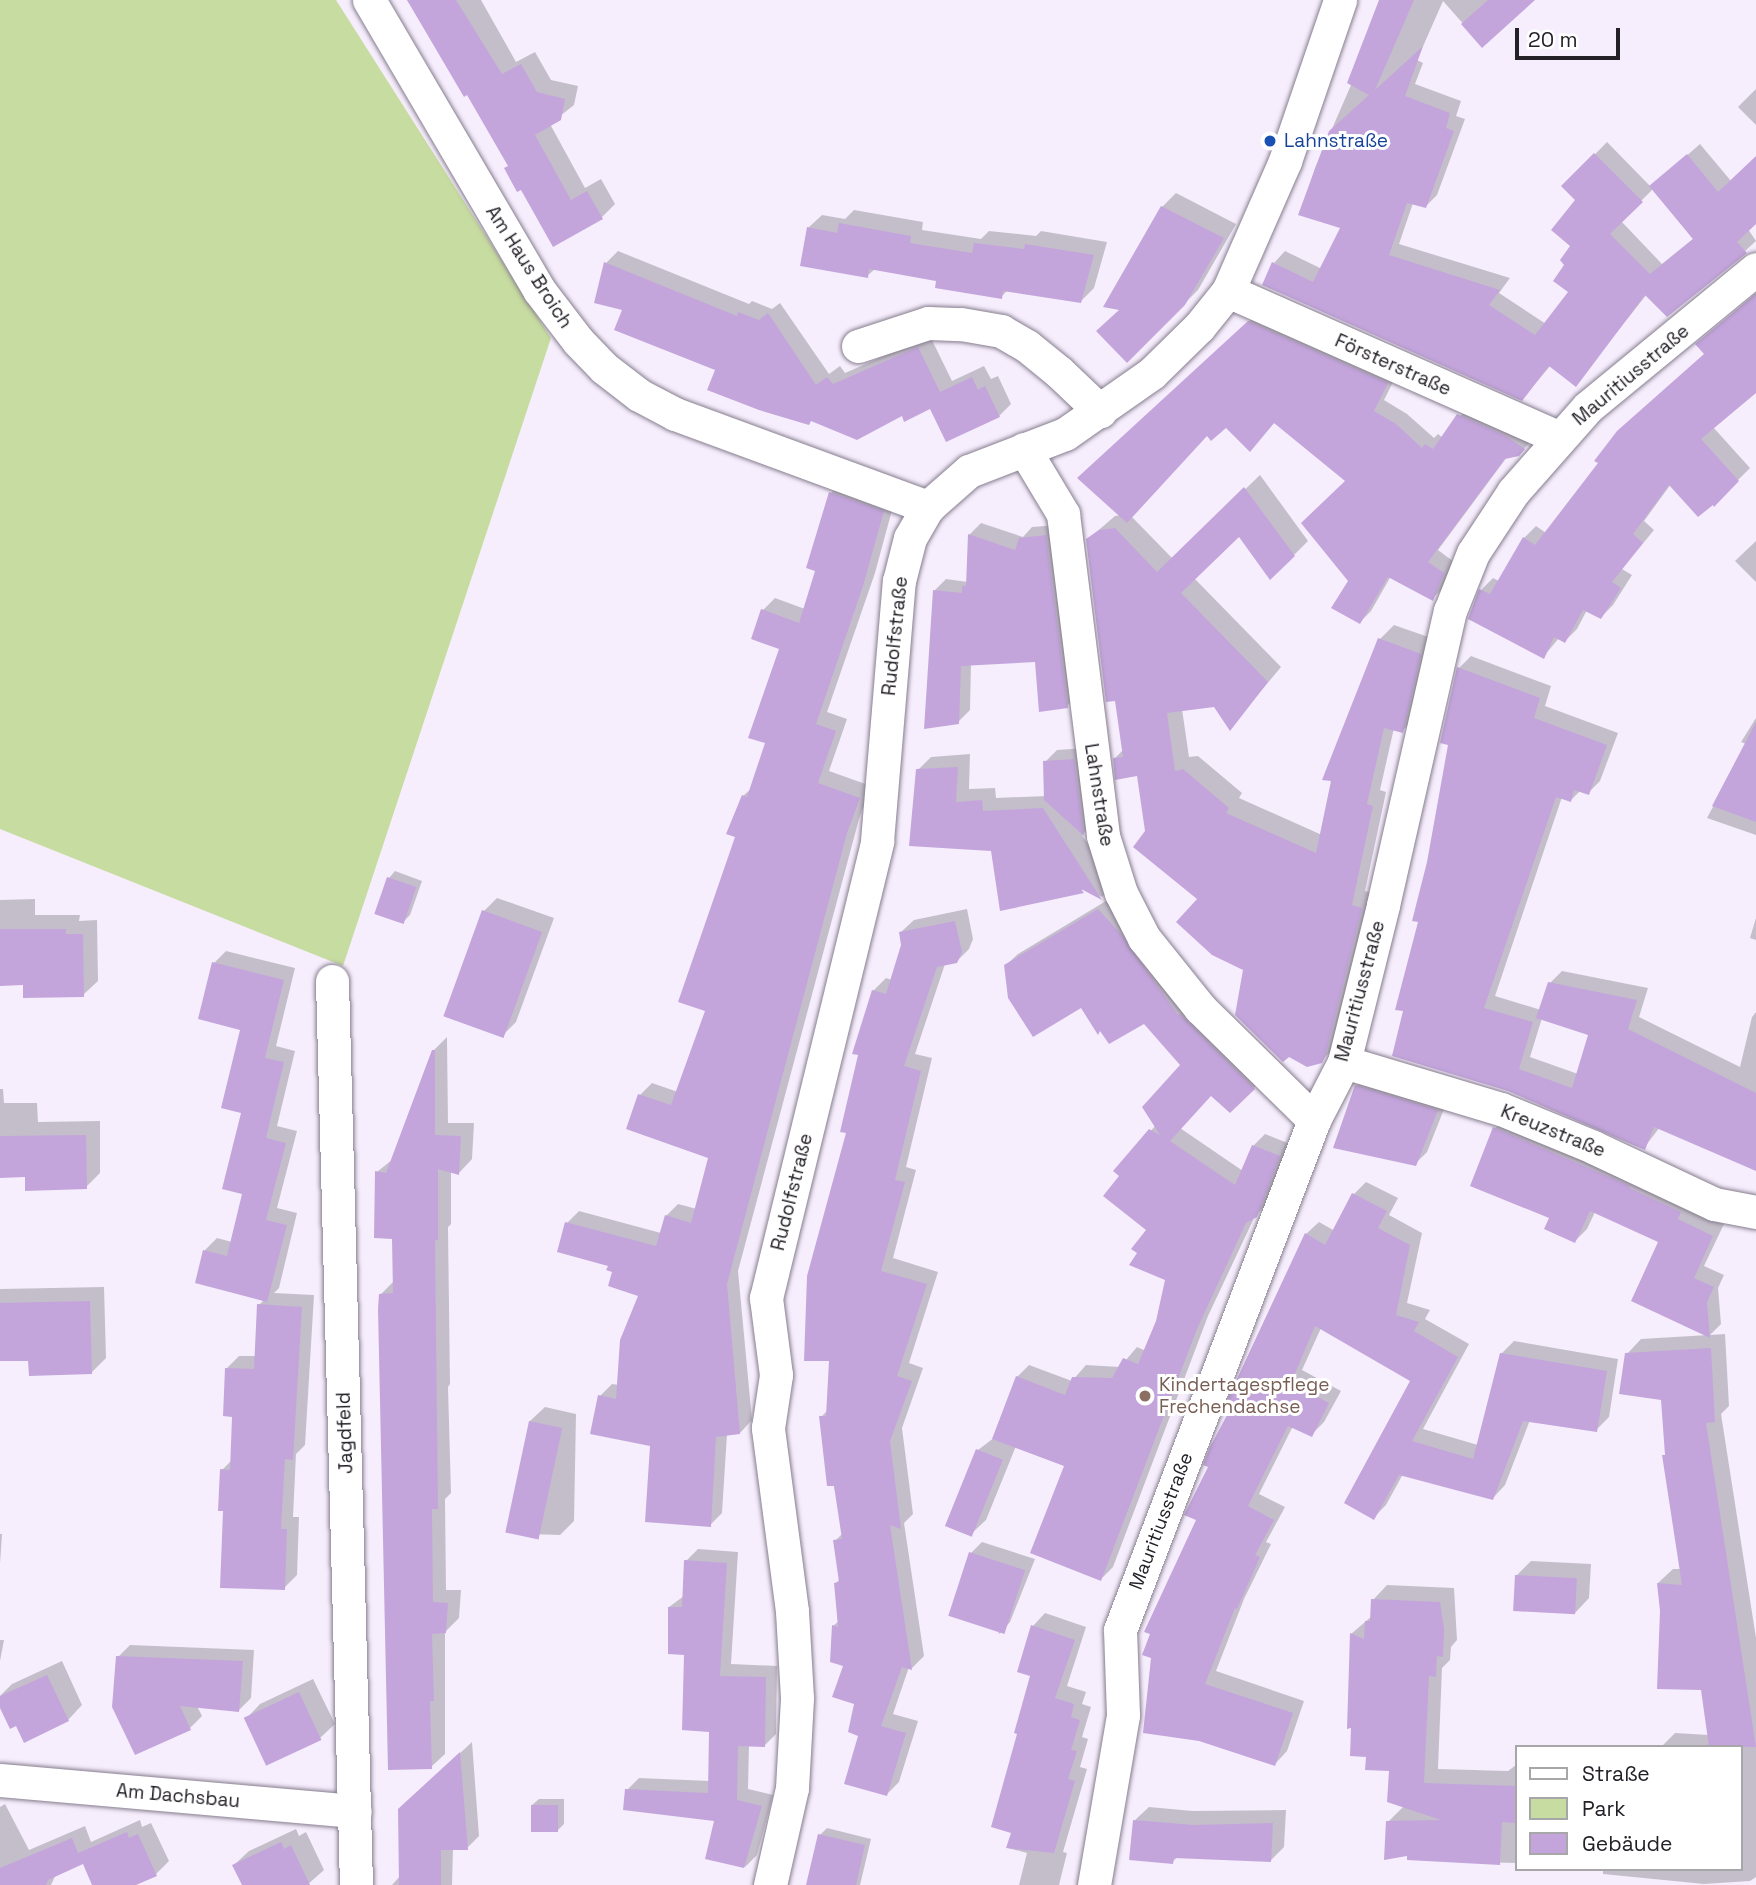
<!DOCTYPE html>
<meta charset="utf-8">
<style>
body{margin:0}
#map{position:relative;width:1756px;height:1885px;overflow:hidden;background:#f6eefd;font-family:"Space Grotesk",sans-serif}
div>[style]{position:absolute}
.green>*{inset:0;background:#c7dca0}
.shadow>*{inset:0;background:#0003}
.building>*{inset:0;background:#c3a5dc;transform-origin:0 0}
.roads{filter:drop-shadow(0 0 2px #867d8e) drop-shadow(0 0 2px #867d8e)}
.street>*{height:33px;margin:-16.5px;padding:0 16.5px;transform-origin:16.5px;border-radius:16.5px;background:#fff}
.dots>*{width:19px;height:19px;translate:-50% -50%;box-sizing:border-box;border:4px solid #fff;border-radius:50%}
span{translate:-50% -50%;white-space:nowrap;text-align:center;line-height:1.15;-webkit-text-stroke:6px #fff;paint-order:stroke}
.transit-label{font-size:19px;color:#164399}
.left{translate:0 -50%;text-align:left}
.street-label{font-size:19px;color:#242027}
.education-label{font-size:19px;color:#785e54}
.legend{position:absolute;left:1515px;top:1745px;width:228px;height:126px;box-sizing:border-box;background:#fff;border:2px solid #a7a6a9;margin:0;padding:9px 12px;list-style:none;font-size:21px;color:#242027}
.legend li{display:flex;align-items:center;gap:14px;height:35px}
.legend b{width:35px;border:2px solid #a7a6a9}
.scale{position:absolute;left:1515px;top:28px;width:105px;height:32px;box-sizing:border-box;border:4px solid #242027;border-top:0;padding-left:9px;font-size:21px;line-height:24px;white-space:nowrap;color:#242027;-webkit-text-stroke:5px #fff;paint-order:stroke}
</style>
<div id="map">
<div class="green">
<i style="clip-path:polygon(0 0,336px 0,551px 338px,343px 966px,0 829px)"></i>
</div>
<div class="shadow">
<i style="clip-path:polygon(407px 0,481px 0,516px 62px,535px 52px,551px 80px,578px 86px,574px 105px,550px 124px,585px 188px,601px 179px,615px 204px,602px 217px,509px 165px,468px 93px)"></i>
<i style="clip-path:polygon(evenodd,1380px 0,1532px 0,1482px 45px,1443px 1px,1417px 60px,1423px 63px,1415px 84px,1461px 101px,1456px 116px,1465px 119px,1437px 195px,1426px 206px,1413px 203px,1399px 244px,1510px 278px,1499px 293px,1546px 324px,1570px 292px,1567px 265px,1573px 245px,1578px 200px,1564px 186px,1607px 142px,1651px 187px,1700px 144px,1731px 181px,1756px 158px,1756px 221px,1748px 229px,1756px 241px,1745px 251px,1647px 294px,1576px 384px,1551px 365px,1522px 399px,1274px 263px,1285px 251px,1322px 269px,1342px 227px,1300px 214px,1315px 168px,1351px 85px,1380px 0,1653px 189px,1693px 239px,1662px 264px,1621px 221px,1653px 189px)"></i>
<i style="clip-path:polygon(1756px 89px,1756px 125px,1738px 107px)"></i>
<i style="clip-path:polygon(1176px 193px,1236px 224px,1198px 290px,1127px 361px,1122px 308px,1162px 207px)"></i>
<i style="clip-path:polygon(854px 210px,923px 222px,922px 230px,981px 239px,989px 231px,1036px 236px,1041px 231px,1107px 242px,1094px 288px,1080px 302px,1008px 290px,1001px 297px,938px 280px,875px 269px,867px 276px,808px 228px,822px 215px,845px 219px)"></i>
<i style="clip-path:polygon(618px 251px,749px 304px,752px 301px,772px 309px,780px 303px,829px 374px,840px 366px,845px 373px,930px 336px,952px 381px,984px 366px,991px 379px,998px 376px,1011px 404px,999px 416px,931px 407px,903px 414px,718px 369px,624px 308px,606px 263px)"></i>
<i style="clip-path:polygon(1756px 293px,1756px 392px,1713px 427px,1750px 468px,1714px 504px,1671px 484px,1644px 521px,1654px 530px,1622px 569px,1632px 575px,1613px 605px,1601px 617px,1587px 610px,1577px 629px,1565px 641px,1559px 638px,1544px 656px,1481px 590px,1493px 578px,1499px 581px,1524px 538px,1536px 526px,1546px 533px,1706px 353px,1697px 344px)"></i>
<i style="clip-path:polygon(1260px 311px,1398px 372px,1384px 400px,1407px 414px,1434px 438px,1438px 434px,1443px 438px,1470px 404px,1535px 437px,1518px 455px,1507px 457px,1438px 550px,1454px 562px,1444px 587px,1433px 598px,1391px 576px,1371px 611px,1360px 622px,1350px 581px,1348px 481px,1275px 422px,1250px 450px,1226px 426px,1208px 434px,1131px 516px,1173px 559px,1260px 475px,1308px 541px,1294px 555px,1239px 534px,1194px 578px,1281px 667px,1230px 728px,1215px 705px,1182px 709px,1189px 757px,1198px 756px,1242px 793px,1239px 798px,1322px 835px,1380px 639px,1394px 625px,1434px 639px,1416px 717px,1402px 731px,1394px 728px,1380px 790px,1386px 792px,1365px 891px,1376px 894px,1336px 1046px,1321px 1061px,1245px 969px,1200px 899px,1147px 832px,1139px 774px,1115px 758px,1124px 749px,1087px 540px,1115px 516px,1121px 515px,1091px 467px)"></i>
<i style="clip-path:polygon(843px 481px,895px 499px,875px 573px,827px 712px,847px 719px,829px 771px,871px 786px,859px 819px,738px 1271px,752px 1420px,740px 1433px,727px 1434px,722px 1513px,710px 1525px,652px 1444px,600px 1396px,612px 1384px,619px 1385px,640px 1295px,567px 1223px,579px 1211px,661px 1233px,666px 1216px,678px 1204px,697px 1209px,710px 1157px,640px 1095px,652px 1083px,678px 1092px,707px 1010px,743px 796px,753px 787px,767px 742px,781px 648px,763px 610px,775px 598px,805px 609px,818px 570px,831px 493px)"></i>
<i style="clip-path:polygon(981px 523px,1023px 537px,1032px 527px,1057px 525px,1078px 695px,1067px 706px,1037px 660px,971px 664px,970px 710px,958px 722px,935px 590px,946px 579px,968px 582px,970px 534px)"></i>
<i style="clip-path:polygon(1756px 541px,1756px 582px,1735px 561px)"></i>
<i style="clip-path:polygon(evenodd,1471px 656px,1551px 686px,1545px 706px,1618px 733px,1600px 781px,1588px 793px,1581px 790px,1571px 800px,1562px 797px,1495px 996px,1541px 1010px,1550px 983px,1562px 971px,1648px 988px,1639px 1017px,1740px 1067px,1752px 1017px,1756px 1012px,1756px 1167px,1660px 1127px,1644px 1148px,1405px 1010px,1450px 744px,1459px 668px,1471px 656px,1542px 1018px,1590px 1034px,1578px 1074px,1530px 1057px,1542px 1018px)"></i>
<i style="clip-path:polygon(1756px 718px,1756px 835px,1707px 818px,1746px 744px,1741px 742px)"></i>
<i style="clip-path:polygon(1086px 748px,1095px 822px,1082px 835px,1114px 885px,1102px 897px,1085px 889px,1002px 909px,993px 849px,918px 770px,931px 757px,970px 754px,969px 789px,995px 788px,996px 798px,1046px 796px,1045px 762px,1057px 750px)"></i>
<i style="clip-path:polygon(395px 871px,422px 881px,410px 915px,403px 922px,389px 878px)"></i>
<i style="clip-path:polygon(497px 898px,554px 918px,516px 1022px,503px 1035px,484px 911px)"></i>
<i style="clip-path:polygon(1111px 898px,1266px 1076px,1230px 1111px,1211px 1094px,1180px 1128px,1243px 1171px,1253px 1146px,1265px 1134px,1290px 1144px,1268px 1203px,1255px 1216px,1208px 1316px,1113px 1567px,1101px 1579px,1066px 1465px,1016px 1446px,986px 1520px,971px 1534px,978px 1450px,995px 1437px,1017px 1377px,1029px 1365px,1072px 1381px,1086px 1365px,1120px 1367px,1137px 1347px,1146px 1351px,1158px 1322px,1168px 1279px,1149px 1230px,1121px 1175px,1115px 1171px,1156px 1125px,1182px 1065px,1144px 1021px,1081px 1005px,1005px 966px,1018px 954px)"></i>
<i style="clip-path:polygon(35px 899px,35px 915px,80px 915px,79px 921px,97px 920px,98px 981px,83px 995px,25px 984px,0 984px,0 900px)"></i>
<i style="clip-path:polygon(967px 909px,973px 939px,969px 949px,956px 962px,945px 964px,915px 1054px,932px 1058px,906px 1167px,916px 1170px,893px 1258px,938px 1272px,909px 1363px,923px 1368px,902px 1428px,913px 1514px,904px 1523px,924px 1656px,912px 1668px,909px 1667px,893px 1714px,918px 1721px,899px 1782px,887px 1794px,860px 1735px,856px 1703px,833px 1626px,840px 1620px,836px 1583px,840px 1579px,835px 1541px,843px 1533px,821px 1417px,828px 1410px,848px 1132px,873px 991px,886px 978px,892px 980px,903px 946px,901px 932px,914px 920px)"></i>
<i style="clip-path:polygon(1756px 918px,1756px 940px,1750px 938px)"></i>
<i style="clip-path:polygon(226px 951px,295px 968px,276px 1046px,295px 1051px,277px 1126px,297px 1131px,277px 1208px,297px 1213px,279px 1288px,274px 1293px,314px 1295px,305px 1445px,296px 1454px,293px 1517px,299px 1517px,297px 1575px,284px 1588px,224px 1509px,222px 1470px,232px 1460px,234px 1415px,227px 1368px,239px 1356px,257px 1356px,259px 1305px,265px 1299px,197px 1282px,205px 1250px,217px 1238px,232px 1242px,244px 1193px,242px 1029px,214px 963px)"></i>
<i style="clip-path:polygon(447px 1037px,448px 1123px,474px 1123px,472px 1159px,459px 1173px,451px 1171px,451px 1224px,448px 1227px,450px 1384px,448px 1387px,451px 1493px,445px 1499px,446px 1590px,461px 1590px,459px 1618px,445px 1632px,445px 1754px,431px 1767px,381px 1294px,395px 1280px,394px 1237px,377px 1172px,393px 1159px,433px 1051px)"></i>
<i style="clip-path:polygon(1368px 1075px,1448px 1099px,1427px 1152px,1415px 1164px,1356px 1086px)"></i>
<i style="clip-path:polygon(0 1089px,3px 1089px,4px 1103px,37px 1103px,38px 1122px,100px 1121px,100px 1173px,86px 1187px,27px 1175px,0 1176px)"></i>
<i style="clip-path:polygon(1507px 1116px,1724px 1224px,1704px 1266px,1724px 1275px,1718px 1288px,1721px 1324px,1710px 1335px,1725px 1334px,1729px 1406px,1721px 1414px,1756px 1638px,1756px 1877px,1750px 1881px,1704px 1884px,1603px 1874px,1603px 1869px,1740px 1869px,1740px 1747px,1661px 1747px,1675px 1733px,1709px 1735px,1703px 1689px,1662px 1611px,1658px 1583px,1673px 1569px,1682px 1569px,1663px 1399px,1627px 1354px,1641px 1339px,1708px 1335px,1660px 1241px,1595px 1212px,1587px 1229px,1575px 1241px,1552px 1217px,1472px 1185px,1495px 1128px)"></i>
<i style="clip-path:polygon(1366px 1182px,1398px 1198px,1389px 1215px,1422px 1233px,1407px 1303px,1430px 1310px,1425px 1319px,1469px 1344px,1423px 1429px,1478px 1445px,1501px 1354px,1514px 1341px,1618px 1359px,1609px 1417px,1596px 1430px,1530px 1420px,1505px 1485px,1493px 1498px,1403px 1474px,1386px 1505px,1374px 1517px,1413px 1380px,1321px 1328px,1302px 1370px,1341px 1391px,1324px 1422px,1311px 1435px,1293px 1426px,1259px 1494px,1285px 1507px,1266px 1542px,1271px 1544px,1244px 1599px,1216px 1671px,1304px 1701px,1287px 1751px,1275px 1764px,1200px 1739px,1198px 1519px,1210px 1466px,1306px 1234px,1319px 1222px,1335px 1231px,1354px 1194px)"></i>
<i style="clip-path:polygon(104px 1287px,106px 1358px,91px 1373px,30px 1359px,0 1359px,0 1289px)"></i>
<i style="clip-path:polygon(545px 1407px,576px 1414px,574px 1521px,560px 1535px,529px 1534px,530px 1421px)"></i>
<i style="clip-path:polygon(0 1534px,2px 1534px,0 1564px)"></i>
<i style="clip-path:polygon(982px 1542px,1035px 1559px,1010px 1622px,999px 1634px,971px 1553px)"></i>
<i style="clip-path:polygon(698px 1549px,738px 1552px,731px 1664px,777px 1666px,776px 1734px,765px 1745px,749px 1745px,748px 1789px,773px 1795px,757px 1855px,745px 1867px,707px 1857px,716px 1820px,627px 1790px,639px 1778px,710px 1781px,711px 1731px,669px 1607px,684px 1596px,686px 1561px)"></i>
<i style="clip-path:polygon(1531px 1561px,1591px 1564px,1589px 1598px,1575px 1613px,1517px 1575px)"></i>
<i style="clip-path:polygon(1387px 1585px,1454px 1588px,1457px 1640px,1451px 1647px,1450px 1660px,1442px 1668px,1438px 1769px,1508px 1771px,1516px 1765px,1516px 1863px,1441px 1861px,1388px 1822px,1404px 1806px,1391px 1770px,1367px 1755px,1351px 1634px,1372px 1616px,1373px 1600px)"></i>
<i style="clip-path:polygon(1045px 1613px,1086px 1627px,1067px 1686px,1086px 1692px,1082px 1704px,1091px 1707px,1082px 1737px,1088px 1739px,1080px 1767px,1087px 1769px,1063px 1852px,1067px 1853px,1059px 1885px,1019px 1885px,1027px 1853px,1008px 1848px,1013px 1831px,1020px 1733px,1032px 1675px,1033px 1626px)"></i>
<i style="clip-path:polygon(0 1640px,4px 1640px,0 1661px)"></i>
<i style="clip-path:polygon(130px 1645px,254px 1650px,251px 1698px,239px 1710px,197px 1706px,202px 1716px,190px 1728px,118px 1657px)"></i>
<i style="clip-path:polygon(62px 1661px,82px 1705px,68px 1720px,0 1704px,0 1696px,12px 1684px)"></i>
<i style="clip-path:polygon(313px 1679px,335px 1724px,320px 1738px,246px 1719px,260px 1704px)"></i>
<i style="clip-path:polygon(472px 1742px,479px 1836px,467px 1848px,453px 1849px,452px 1885px,392px 1885px,401px 1875px,413px 1797px)"></i>
<i style="clip-path:polygon(539px 1799px,564px 1799px,564px 1824px,557px 1831px,532px 1805px)"></i>
<i style="clip-path:polygon(5px 1804px,29px 1850px,85px 1826px,91px 1842px,140px 1820px,142px 1827px,151px 1823px,169px 1861px,156px 1874px,132px 1885px,94px 1885px,84px 1861px,56px 1874px,51px 1885px,0 1885px,0 1807px)"></i>
<i style="clip-path:polygon(1149px 1807px,1193px 1811px,1286px 1810px,1284px 1847px,1271px 1860px,1179px 1856px,1172px 1862px,1135px 1820px)"></i>
<i style="clip-path:polygon(827px 1828px,871px 1839px,860px 1885px,821px 1885px,820px 1835px)"></i>
<i style="clip-path:polygon(296px 1829px,299px 1836px,306px 1832px,324px 1870px,307px 1885px,244px 1885px,234px 1865px,249px 1851px)"></i>
</div>
<div class="building">
<i style="clip-path:polygon(407px 0,456px 0,502px 74px,521px 64px,537px 92px,565px 99px,561px 120px,535px 135px,571px 200px,587px 191px,603px 219px,553px 247px,521px 190px,517px 192px,504px 168px,508px 166px,467px 95px,464px 97px)"></i>
<i style="clip-path:polygon(1379px 0,1414px 0,1375px 90px,1423px 46px,1405px 96px,1450px 113px,1446px 128px,1454px 131px,1426px 208px,1407px 203px,1389px 255px,1500px 290px,1489px 305px,1535px 335px,1568px 292px,1553px 281px,1564px 265px,1560px 260px,1570px 246px,1551px 230px,1575px 200px,1561px 186px,1594px 153px,1643px 202px,1610px 234px,1650px 274px,1693px 239px,1649px 186px,1687px 154px,1718px 192px,1756px 156px,1756px 224px,1737px 242px,1747px 253px,1667px 317px,1645px 295px,1576px 387px,1549px 366px,1522px 401px,1262px 285px,1272px 262px,1313px 282px,1340px 228px,1298px 215px,1329px 131px,1369px 95px,1347px 83px)"></i>
<i style="clip-path:polygon(1488px 0,1535px 0,1482px 48px,1461px 24px)"></i>
<i style="clip-path:polygon(1161px 206px,1224px 238px,1185px 305px,1127px 363px,1096px 331px,1119px 310px,1103px 307px)"></i>
<i style="clip-path:polygon(839px 223px,911px 236px,910px 243px,972px 253px,974px 243px,1024px 249px,1025px 244px,1094px 255px,1081px 303px,1003px 291px,1002px 299px,935px 288px,936px 281px,869px 269px,868px 278px,800px 266px,807px 227px,837px 233px)"></i>
<i style="clip-path:polygon(604px 262px,737px 316px,738px 312px,759px 320px,768px 313px,816px 385px,827px 377px,833px 384px,918px 347px,940px 392px,972px 377px,978px 390px,985px 386px,1000px 417px,946px 442px,930px 409px,904px 422px,902px 416px,857px 440px,811px 421px,809px 425px,759px 410px,707px 390px,715px 370px,614px 330px,622px 310px,594px 303px)"></i>
<i style="clip-path:polygon(1756px 294px,1756px 393px,1701px 439px,1739px 481px,1714px 507px,1713px 505px,1698px 517px,1669px 485px,1633px 534px,1643px 543px,1612px 582px,1621px 588px,1601px 619px,1583px 610px,1565px 643px,1554px 637px,1544px 659px,1468px 619px,1479px 589px,1490px 594px,1523px 537px,1535px 545px,1598px 463px,1594px 461px,1617px 431px,1704px 354px,1695px 344px)"></i>
<i style="clip-path:polygon(1248px 321px,1388px 383px,1374px 411px,1396px 424px,1422px 448px,1425px 444px,1433px 449px,1457px 414px,1504px 435px,1525px 449px,1519px 456px,1505px 459px,1428px 562px,1444px 573px,1433px 601px,1388px 577px,1360px 624px,1331px 608px,1348px 581px,1301px 523px,1345px 481px,1274px 423px,1250px 452px,1226px 428px,1211px 441px,1207px 436px,1127px 523px,1077px 478px)"></i>
<i style="clip-path:polygon(1244px 487px,1295px 556px,1270px 580px,1239px 537px,1181px 593px,1268px 682px,1230px 731px,1214px 707px,1167px 713px,1175px 771px,1183px 769px,1229px 808px,1226px 813px,1316px 853px,1331px 781px,1322px 780px,1378px 638px,1421px 654px,1403px 733px,1384px 728px,1367px 804px,1373px 806px,1352px 905px,1362px 908px,1325px 1057px,1322px 1063px,1307px 1067px,1289px 1057px,1283px 1062px,1235px 1015px,1243px 970px,1212px 955px,1176px 922px,1197px 899px,1133px 847px,1145px 831px,1137px 776px,1115px 780px,1113px 758px,1123px 757px,1115px 701px,1106px 702px,1086px 539px,1099px 530px,1115px 528px,1157px 572px)"></i>
<i style="clip-path:polygon(829px 492px,884px 511px,863px 586px,816px 724px,836px 731px,818px 783px,860px 798px,847px 833px,727px 1284px,740px 1434px,716px 1437px,711px 1527px,645px 1522px,650px 1446px,590px 1434px,598px 1395px,616px 1399px,620px 1340px,638px 1296px,608px 1286px,612px 1272px,606px 1270px,608px 1266px,557px 1252px,565px 1222px,656px 1246px,665px 1215px,691px 1223px,708px 1158px,626px 1129px,638px 1094px,671px 1105px,705px 1011px,678px 1002px,735px 837px,726px 834px,742px 795px,747px 797px,765px 743px,748px 738px,779px 649px,751px 639px,761px 609px,799px 623px,815px 571px,806px 568px)"></i>
<i style="clip-path:polygon(968px 534px,1015px 550px,1019px 538px,1046px 535px,1068px 708px,1039px 712px,1035px 662px,961px 666px,959px 724px,924px 729px,933px 590px,962px 593px,962px 586px,966px 586px)"></i>
<i style="clip-path:polygon(1457px 667px,1540px 698px,1534px 718px,1607px 745px,1589px 795px,1574px 790px,1571px 802px,1556px 797px,1484px 1008px,1533px 1022px,1519px 1069px,1572px 1088px,1588px 1035px,1536px 1018px,1548px 982px,1637px 1000px,1628px 1029px,1756px 1093px,1756px 1171px,1654px 1127px,1645px 1150px,1508px 1091px,1392px 1056px,1403px 1011px,1395px 1010px,1418px 922px,1412px 921px,1427px 862px,1448px 745px,1440px 743px)"></i>
<i style="clip-path:polygon(1756px 722px,1756px 822px,1712px 806px)"></i>
<i style="clip-path:polygon(1074px 759px,1084px 836px,1044px 800px,1043px 761px)"></i>
<i style="clip-path:polygon(958px 767px,956px 802px,982px 800px,983px 811px,1043px 808px,1102px 900px,1081px 889px,1084px 893px,1000px 911px,991px 851px,909px 846px,916px 769px)"></i>
<i style="left:387px;top:877px;width:31px;height:39px;rotate:19deg"></i>
<i style="clip-path:polygon(1098px 909px,1120px 933px,1178px 1015px,1180px 1014px,1255px 1089px,1230px 1113px,1211px 1096px,1170px 1141px,1235px 1185px,1252px 1145px,1280px 1156px,1257px 1217px,1246px 1223px,1197px 1329px,1101px 1581px,1030px 1553px,1064px 1466px,992px 1439px,1016px 1376px,1065px 1395px,1072px 1377px,1112px 1378px,1123px 1358px,1138px 1364px,1156px 1321px,1165px 1280px,1129px 1265px,1137px 1253px,1131px 1249px,1146px 1230px,1103px 1196px,1119px 1176px,1113px 1171px,1149px 1129px,1160px 1135px,1142px 1107px,1180px 1065px,1144px 1024px,1109px 1044px,1100px 1031px,1098px 1035px,1081px 1008px,1033px 1037px,1008px 998px,1004px 965px)"></i>
<i style="left:482px;top:910px;width:64px;height:113px;rotate:20deg"></i>
<i style="clip-path:polygon(955px 921px,962px 952px,957px 963px,937px 967px,904px 1066px,921px 1071px,895px 1180px,905px 1182px,881px 1271px,927px 1284px,897px 1376px,912px 1381px,890px 1441px,901px 1529px,890px 1525px,912px 1670px,902px 1667px,881px 1726px,906px 1733px,887px 1796px,844px 1784px,858px 1736px,848px 1732px,854px 1704px,832px 1697px,843px 1666px,830px 1662px,832px 1625px,838px 1627px,834px 1583px,839px 1582px,833px 1540px,842px 1539px,834px 1486px,827px 1486px,819px 1416px,826px 1416px,829px 1361px,804px 1361px,807px 1276px,846px 1133px,840px 1132px,858px 1055px,852px 1054px,872px 990px,886px 994px,901px 945px,899px 932px)"></i>
<i style="clip-path:polygon(0 929px,66px 929px,66px 934px,83px 934px,84px 997px,23px 998px,23px 985px,0 986px)"></i>
<i style="clip-path:polygon(212px 962px,284px 980px,265px 1058px,284px 1062px,266px 1138px,286px 1143px,266px 1220px,287px 1225px,267px 1302px,195px 1283px,203px 1250px,227px 1256px,242px 1194px,222px 1189px,241px 1113px,221px 1108px,240px 1030px,198px 1019px)"></i>
<i style="clip-path:polygon(432px 1050px,435px 1050px,435px 1135px,461px 1136px,459px 1175px,438px 1169px,438px 1240px,435px 1240px,438px 1509px,432px 1509px,433px 1602px,448px 1603px,446px 1633px,432px 1634px,434px 1701px,430px 1701px,432px 1769px,388px 1770px,378px 1309px,379px 1294px,393px 1293px,392px 1239px,374px 1238px,375px 1171px,386px 1173px)"></i>
<i style="clip-path:polygon(1355px 1085px,1438px 1110px,1416px 1166px,1333px 1148px)"></i>
<i style="clip-path:polygon(1493px 1127px,1630px 1186px,1629px 1188px,1681px 1212px,1678px 1219px,1713px 1236px,1694px 1278px,1714px 1287px,1707px 1302px,1710px 1338px,1631px 1301px,1658px 1242px,1590px 1211px,1575px 1243px,1544px 1229px,1549px 1218px,1470px 1186px)"></i>
<i style="clip-path:polygon(86px 1135px,87px 1189px,25px 1191px,25px 1177px,0 1178px,0 1136px)"></i>
<i style="clip-path:polygon(1352px 1193px,1387px 1211px,1378px 1228px,1410px 1245px,1396px 1315px,1419px 1322px,1414px 1331px,1458px 1357px,1412px 1441px,1473px 1459px,1500px 1353px,1607px 1371px,1597px 1432px,1523px 1421px,1493px 1500px,1399px 1475px,1374px 1520px,1344px 1503px,1410px 1381px,1315px 1326px,1291px 1383px,1329px 1403px,1312px 1437px,1288px 1426px,1248px 1506px,1274px 1520px,1255px 1555px,1260px 1557px,1237px 1609px,1235px 1608px,1205px 1684px,1293px 1713px,1275px 1766px,1199px 1741px,1143px 1733px,1151px 1658px,1142px 1655px,1150px 1634px,1144px 1632px,1196px 1520px,1184px 1515px,1208px 1467px,1203px 1465px,1210px 1447px,1234px 1402px,1228px 1399px,1229px 1396px,1305px 1233px,1325px 1245px)"></i>
<i style="clip-path:polygon(90px 1301px,92px 1374px,29px 1376px,28px 1361px,0 1361px,0 1303px)"></i>
<i style="clip-path:polygon(257px 1304px,302px 1307px,293px 1460px,285px 1459px,281px 1529px,287px 1529px,285px 1590px,220px 1588px,223px 1511px,218px 1511px,220px 1469px,230px 1470px,232px 1417px,223px 1416px,225px 1368px,254px 1369px)"></i>
<i style="clip-path:polygon(1711px 1348px,1715px 1422px,1706px 1423px,1756px 1747px,1709px 1747px,1701px 1690px,1657px 1689px,1660px 1611px,1657px 1583px,1682px 1585px,1662px 1455px,1665px 1455px,1661px 1400px,1619px 1394px,1625px 1353px)"></i>
<i style="left:529px;top:1421px;width:34px;height:114px;rotate:12deg"></i>
<i style="left:976px;top:1449px;width:29px;height:83px;rotate:22deg"></i>
<i style="left:969px;top:1552px;width:59px;height:67px;rotate:18deg"></i>
<i style="clip-path:polygon(684px 1560px,727px 1563px,720px 1676px,766px 1677px,765px 1747px,738px 1746px,737px 1800px,762px 1806px,744px 1868px,705px 1859px,714px 1821px,623px 1810px,625px 1789px,708px 1793px,709px 1732px,682px 1730px,684px 1655px,668px 1654px,668px 1607px,682px 1607px)"></i>
<i style="left:1515px;top:1575px;width:62px;height:36px;rotate:3deg"></i>
<i style="clip-path:polygon(1371px 1599px,1440px 1602px,1444px 1629px,1443px 1657px,1437px 1656px,1436px 1677px,1429px 1676px,1424px 1783px,1516px 1786px,1516px 1823px,1502px 1822px,1500px 1865px,1407px 1860px,1407px 1856px,1384px 1860px,1386px 1821px,1441px 1820px,1387px 1802px,1389px 1771px,1365px 1770px,1366px 1757px,1350px 1756px,1351px 1728px,1347px 1729px,1350px 1633px,1364px 1639px,1365px 1621px,1370px 1621px)"></i>
<i style="clip-path:polygon(1031px 1625px,1075px 1640px,1055px 1698px,1074px 1704px,1071px 1717px,1080px 1720px,1071px 1750px,1077px 1751px,1068px 1779px,1075px 1781px,1054px 1853px,1006px 1848px,1011px 1833px,991px 1827px,1017px 1734px,1014px 1733px,1030px 1676px,1017px 1672px)"></i>
<i style="clip-path:polygon(116px 1656px,243px 1661px,239px 1712px,180px 1706px,191px 1730px,135px 1755px,112px 1707px)"></i>
<i style="clip-path:polygon(47px 1675px,69px 1721px,24px 1743px,16px 1726px,10px 1729px,0 1708px,0 1696px)"></i>
<i style="left:299px;top:1692px;width:53px;height:61px;rotate:65deg"></i>
<i style="clip-path:polygon(460px 1752px,468px 1850px,441px 1850px,441px 1885px,399px 1885px,398px 1809px)"></i>
<i style="left:531px;top:1805px;width:27px;height:27px"></i>
<i style="clip-path:polygon(1133px 1820px,1194px 1825px,1273px 1823px,1271px 1862px,1174px 1858px,1173px 1864px,1129px 1860px)"></i>
<i style="clip-path:polygon(127px 1832px,129px 1838px,138px 1834px,157px 1876px,136px 1885px,92px 1885px,83px 1864px,48px 1880px,46px 1885px,0 1885px,0 1868px,72px 1838px,78px 1853px)"></i>
<i style="clip-path:polygon(818px 1834px,865px 1845px,856px 1885px,806px 1885px)"></i>
<i style="clip-path:polygon(281px 1842px,284px 1849px,291px 1845px,310px 1885px,242px 1885px,232px 1865px)"></i>
</div>
<div class="roads">
<div class="street">
<i style="left:369px;top:0;width:336px;rotate:59.6deg"></i>
<i style="left:539px;top:290px;width:64px;rotate:52.6deg"></i>
<i style="left:578px;top:341px;width:37px;rotate:46deg"></i>
<i style="left:604px;top:368px;width:44px;rotate:37.6deg"></i>
<i style="left:639px;top:395px;width:41px;rotate:27.8deg"></i>
<i style="left:675px;top:414px;width:270px;rotate:20.2deg"></i>
<i style="left:1228px;top:291px;width:362px;rotate:23.9deg"></i>
<i style="left:858px;top:346px;width:74px;rotate:-18.2deg"></i>
<i style="left:928px;top:323px;width:33px;rotate:2deg"></i>
<i style="left:961px;top:324px;width:41px;rotate:9.9deg"></i>
<i style="left:1001px;top:331px;width:30px;rotate:30deg"></i>
<i style="left:1027px;top:346px;width:41px;rotate:39.1deg"></i>
<i style="left:1059px;top:372px;width:57px;rotate:43.6deg"></i>
<i style="left:1024px;top:449px;width:76px;rotate:59deg"></i>
<i style="left:1063px;top:514px;width:324px;rotate:82.9deg"></i>
<i style="left:1103px;top:836px;width:60px;rotate:72.5deg"></i>
<i style="left:1121px;top:893px;width:51px;rotate:62.9deg"></i>
<i style="left:1144px;top:938px;width:90px;rotate:51.3deg"></i>
<i style="left:1200px;top:1008px;width:160px;rotate:44.5deg"></i>
<i style="left:332px;top:981px;width:904px;rotate:88.48deg"></i>
<i style="left:1344px;top:1062px;width:164px;rotate:16.7deg"></i>
<i style="left:1501px;top:1109px;width:100px;rotate:22.4deg"></i>
<i style="left:1593px;top:1147px;width:134px;rotate:25.2deg"></i>
<i style="left:1714px;top:1204px;width:43px;rotate:10.8deg"></i>
<i style="left:0;top:1780px;width:356px;rotate:5deg"></i>
<i style="left:770px;top:1885px;width:99px;rotate:-77.2deg"></i>
<i style="left:792px;top:1788px;width:90px;rotate:-86.8deg"></i>
<i style="left:797px;top:1698px;width:87px;rotate:-93.3deg"></i>
<i style="left:792px;top:1611px;width:185px;rotate:-97.5deg"></i>
<i style="left:768px;top:1428px;width:54px;rotate:-81.4deg"></i>
<i style="left:776px;top:1375px;width:78px;rotate:-97.4deg"></i>
<i style="left:766px;top:1298px;width:470px;rotate:-76.3deg"></i>
<i style="left:877px;top:841px;width:261px;rotate:-85.2deg"></i>
<i style="left:899px;top:581px;width:44px;rotate:-75.7deg"></i>
<i style="left:910px;top:538px;width:36px;rotate:-60deg"></i>
<i style="left:928px;top:507px;width:55px;rotate:-41.3deg"></i>
<i style="left:969px;top:471px;width:103px;rotate:-21.1deg"></i>
<i style="left:1065px;top:434px;width:106px;rotate:-35deg"></i>
<i style="left:1152px;top:373px;width:66px;rotate:-44.4deg"></i>
<i style="left:1199px;top:327px;width:46px;rotate:-51.1deg"></i>
<i style="left:1228px;top:291px;width:142px;rotate:-66.3deg"></i>
<i style="left:1285px;top:161px;width:170px;rotate:-71.1deg"></i>
<i style="left:1094px;top:1885px;width:172px;rotate:-80.3deg"></i>
<i style="left:1123px;top:1715px;width:85px;rotate:-92deg"></i>
<i style="left:1120px;top:1630px;width:546px;rotate:-69.17deg"></i>
<i style="left:1314px;top:1120px;width:65px;rotate:-62.7deg"></i>
<i style="left:1344px;top:1062px;width:162px;rotate:-76deg"></i>
<i style="left:1383px;top:905px;width:302px;rotate:-77.2deg"></i>
<i style="left:1450px;top:611px;width:62px;rotate:-68.4deg"></i>
<i style="left:1473px;top:553px;width:73px;rotate:-56.7deg"></i>
<i style="left:1513px;top:492px;width:113px;rotate:-48.6deg"></i>
<i style="left:1588px;top:407px;width:217px;rotate:-39.4deg"></i>
</div>
</div>
<div class="dots">
<i style="left:1270px;top:141px;background:#1a4fb4"></i>
<i style="left:1145px;top:1396px;background:#8d6e63"></i>
</div>
<div class="transit-label">
<span class="left" style="left:1284px;top:141px">Lahnstraße</span>
</div>
<div class="street-label">
<span style="left:529px;top:267px;rotate:57deg">Am Haus Broich</span>
<span style="left:1393px;top:365px;rotate:24deg">Försterstraße</span>
<span style="left:1631px;top:375px;rotate:-40deg">Mauritiusstraße</span>
<span style="left:895px;top:636px;rotate:-84deg">Rudolfstraße</span>
<span style="left:1099px;top:795px;rotate:81deg">Lahnstraße</span>
<span style="left:1360px;top:991px;rotate:-75deg">Mauritiusstraße</span>
<span style="left:1553px;top:1131px;rotate:22deg">Kreuzstraße</span>
<span style="left:792px;top:1192px;rotate:-76deg">Rudolfstraße</span>
<span style="left:345px;top:1433px;rotate:-92deg">Jagdfeld</span>
<span style="left:1161px;top:1521px;rotate:-69deg">Mauritiusstraße</span>
<span style="left:178px;top:1796px;rotate:5deg">Am Dachsbau</span>
</div>
<div class="education-label">
<span class="left" style="left:1159px;top:1396px">Kindertagespflege<br>Frechendachse</span>
</div>
<ul class="legend">
<li><b style="height:9px;background:#fff"></b>Straße</li>
<li><b style="height:19px;background:#c7dca0"></b>Park</li>
<li><b style="height:19px;background:#c3a5dc"></b>Gebäude</li>
</ul>
<div class="scale">20 m</div>
</div>
